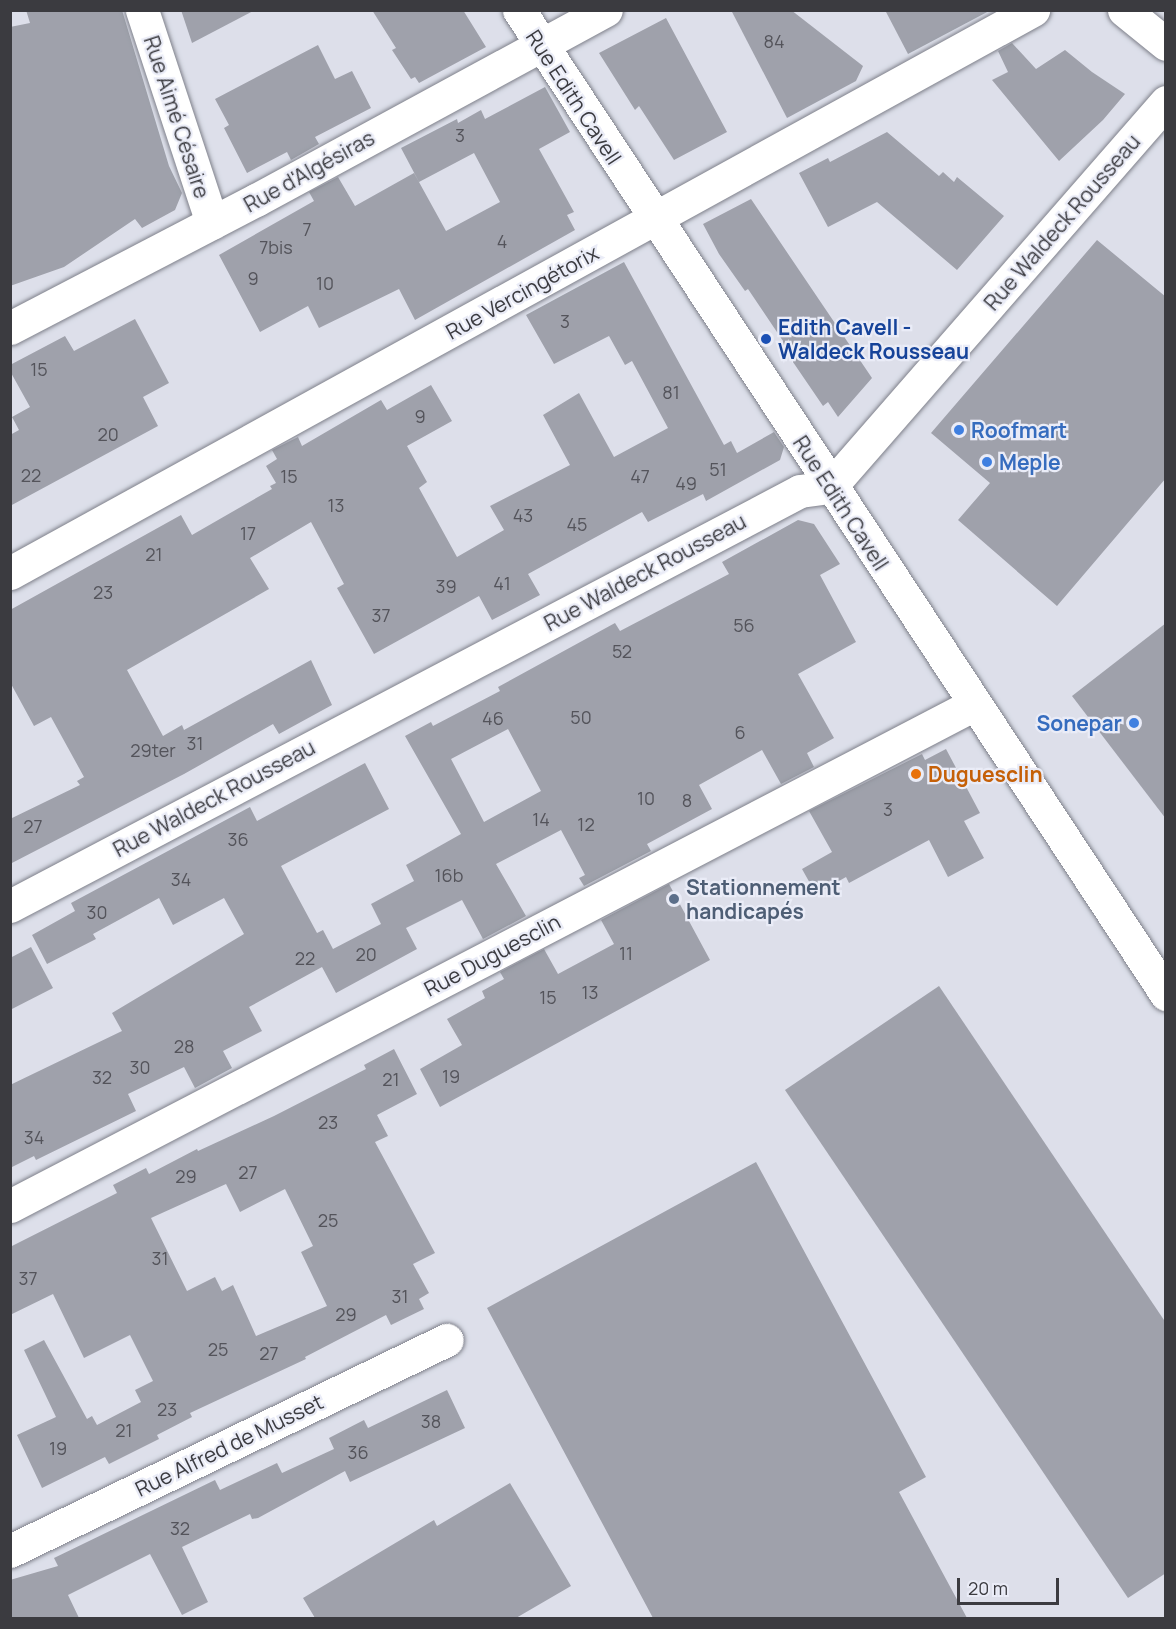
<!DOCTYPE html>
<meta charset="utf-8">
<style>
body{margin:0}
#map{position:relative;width:1176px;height:1629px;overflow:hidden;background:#dddfea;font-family:Manrope,sans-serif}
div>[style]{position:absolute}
.building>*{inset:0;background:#9fa1ab}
.roads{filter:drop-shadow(0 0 2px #7e808a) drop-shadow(0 0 2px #7e808a)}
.minor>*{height:33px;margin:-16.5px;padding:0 16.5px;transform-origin:16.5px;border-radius:16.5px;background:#fff}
.major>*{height:33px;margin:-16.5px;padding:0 16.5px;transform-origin:16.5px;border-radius:16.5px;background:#fff}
.dots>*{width:16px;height:16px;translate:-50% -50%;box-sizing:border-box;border:3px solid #eaecf7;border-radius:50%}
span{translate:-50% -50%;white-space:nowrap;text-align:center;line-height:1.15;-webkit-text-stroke:4.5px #eaecf7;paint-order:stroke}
.number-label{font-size:18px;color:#54545b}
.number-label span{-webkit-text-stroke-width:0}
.street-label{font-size:21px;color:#3b3b40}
.transit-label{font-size:21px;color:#164399;font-weight:700}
.left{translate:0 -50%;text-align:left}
.shop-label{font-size:21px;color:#366cbe;font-weight:700}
.right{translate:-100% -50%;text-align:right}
.food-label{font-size:21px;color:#c56008;font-weight:700}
.service-label{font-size:21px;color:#4e5e75;font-weight:700}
.frame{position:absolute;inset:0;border:12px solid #3b3b40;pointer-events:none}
.scale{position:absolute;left:957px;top:1578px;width:102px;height:27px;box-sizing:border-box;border:3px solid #3b3b40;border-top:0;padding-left:8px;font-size:18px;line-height:21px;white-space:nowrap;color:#3b3b40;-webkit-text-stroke:4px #eaecf7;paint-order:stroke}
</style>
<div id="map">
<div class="building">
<i style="clip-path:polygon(26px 10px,122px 10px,169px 166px,182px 193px,175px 210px,142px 228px,135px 219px,64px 267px,10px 286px,10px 27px,30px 23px)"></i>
<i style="clip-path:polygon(181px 10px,255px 10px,192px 43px)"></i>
<i style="clip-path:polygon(372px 10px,463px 10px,486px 47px,419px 83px,415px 77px,411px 79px,392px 50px,396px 48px)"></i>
<i style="clip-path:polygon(731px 10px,791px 10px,863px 66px,856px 81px,787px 118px)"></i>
<i style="clip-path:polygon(885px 10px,991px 10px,908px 54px)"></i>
<i style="clip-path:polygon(666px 18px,727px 132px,674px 160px,639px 106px,635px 110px,599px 53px)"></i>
<i style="clip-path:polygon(1012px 43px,1036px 69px,1065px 50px,1092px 72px,1125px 94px,1103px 120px,1059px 161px,992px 80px,1008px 72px,998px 51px)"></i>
<i style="clip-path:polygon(318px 45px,335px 79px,352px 71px,371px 108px,315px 137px,319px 144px,291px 160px,287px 152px,247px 173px,224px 128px,229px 125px,215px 99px)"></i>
<i style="clip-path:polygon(545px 87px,570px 132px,539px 149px,574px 212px,567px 215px,575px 230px,415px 320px,399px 289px,319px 328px,308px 306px,260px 332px,219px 255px,314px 201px,309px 192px,338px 177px,355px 206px,414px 173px,446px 231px,500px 202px,474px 153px,419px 182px,401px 148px,457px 119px,458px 123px,481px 110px,485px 119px)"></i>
<i style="clip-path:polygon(887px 132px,939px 176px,943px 172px,954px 182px,957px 177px,1004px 216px,957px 270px,877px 202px,828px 227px,799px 173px,828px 158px,830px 162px)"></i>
<i style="clip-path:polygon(751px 199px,872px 378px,838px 417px,828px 402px,823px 406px,780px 343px,783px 341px,748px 289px,745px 291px,719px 254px,703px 224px)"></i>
<i style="clip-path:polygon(1097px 240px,1166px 297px,1166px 478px,1057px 606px,958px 520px,990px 483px,931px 433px)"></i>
<i style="clip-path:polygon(624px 262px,724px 445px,731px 441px,737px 453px,774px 432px,784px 447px,780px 460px,706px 501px,703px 494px,648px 522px,642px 512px,528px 574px,540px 595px,492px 620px,479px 596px,374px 654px,337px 588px,344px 584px,311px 522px,250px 558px,269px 589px,127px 670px,163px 736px,182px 725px,184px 730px,311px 660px,332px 705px,279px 734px,273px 724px,184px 774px,10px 864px,10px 819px,80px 785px,77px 781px,84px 777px,51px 717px,34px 726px,10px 682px,10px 610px,181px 515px,192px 535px,272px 489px,270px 486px,276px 483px,266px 466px,277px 459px,272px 450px,298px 437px,302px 446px,381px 400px,387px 410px,431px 385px,452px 421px,407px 446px,427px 482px,419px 488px,457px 557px,504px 530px,490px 506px,570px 465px,543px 415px,579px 393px,614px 457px,668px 428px,632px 361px,625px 365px,609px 336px,554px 364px,526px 315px)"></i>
<i style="clip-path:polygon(135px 319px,169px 383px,143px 397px,158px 426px,10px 506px,10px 435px,19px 430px,12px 417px,30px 407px,10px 371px,10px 365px,65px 336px,74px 351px)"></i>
<i style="clip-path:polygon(evenodd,798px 520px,814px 524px,840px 564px,820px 575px,856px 642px,798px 674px,834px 738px,807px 753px,814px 767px,781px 784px,762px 750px,699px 785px,712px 809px,647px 844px,651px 851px,584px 886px,579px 878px,585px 875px,561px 830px,496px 864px,526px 916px,483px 939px,462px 900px,406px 928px,417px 949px,336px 993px,322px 967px,249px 1007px,262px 1031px,223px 1051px,232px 1068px,195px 1088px,184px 1067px,128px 1094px,136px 1111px,36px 1160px,34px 1156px,10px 1168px,10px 1085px,122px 1031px,112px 1013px,244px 934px,224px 898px,173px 925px,159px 898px,93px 934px,96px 939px,47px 964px,32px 935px,75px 911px,71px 903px,250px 807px,257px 821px,365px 763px,389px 809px,281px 866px,317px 933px,323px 930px,333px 949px,381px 924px,371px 904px,414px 881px,406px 865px,461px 834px,405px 736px,431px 722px,433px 726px,500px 691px,498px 687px,615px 623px,620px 631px,729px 574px,722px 562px,798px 520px,508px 729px,541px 791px,484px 822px,451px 759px,508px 729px)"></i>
<i style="clip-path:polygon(1166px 623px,1166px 819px,1072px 696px)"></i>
<i style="clip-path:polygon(946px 749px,980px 813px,964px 821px,984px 858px,948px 877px,929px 840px,849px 883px,846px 877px,816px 894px,802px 869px,832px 852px,809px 811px,922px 754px,925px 760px)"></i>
<i style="clip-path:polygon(669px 884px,710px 960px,440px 1107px,420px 1069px,462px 1045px,447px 1019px,485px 998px,482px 991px,504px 979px,500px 972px,544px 949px,558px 974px,614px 944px,601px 920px)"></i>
<i style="clip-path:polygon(31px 947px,53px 988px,10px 1010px,10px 958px)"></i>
<i style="clip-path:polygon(939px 986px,1166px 1323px,1166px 1573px,1128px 1598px,785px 1090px)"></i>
<i style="clip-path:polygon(evenodd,394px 1049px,417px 1094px,377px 1115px,388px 1136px,375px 1142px,435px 1253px,413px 1264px,429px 1293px,419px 1299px,424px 1309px,391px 1325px,386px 1315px,305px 1357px,306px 1359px,190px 1413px,192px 1417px,157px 1435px,159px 1439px,109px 1464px,105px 1457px,42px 1488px,17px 1435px,56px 1417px,24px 1350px,44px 1340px,87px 1419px,92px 1416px,97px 1425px,141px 1402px,135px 1390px,153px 1381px,130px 1335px,84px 1358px,53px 1294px,10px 1315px,10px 1247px,117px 1193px,113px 1185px,146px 1168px,149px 1174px,197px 1149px,198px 1151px,274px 1116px,366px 1069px,364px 1065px,394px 1049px,226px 1184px,240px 1212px,285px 1189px,313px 1246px,301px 1252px,327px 1306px,256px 1336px,233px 1285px,222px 1291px,215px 1277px,187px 1291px,151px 1218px,226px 1184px)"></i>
<i style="clip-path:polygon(756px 1162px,926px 1477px,899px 1492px,967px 1618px,653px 1618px,487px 1308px)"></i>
<i style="clip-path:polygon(447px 1390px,465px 1428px,350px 1482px,345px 1471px,258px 1518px,252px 1519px,250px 1514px,182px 1547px,208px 1602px,182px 1615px,150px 1554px,68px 1595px,79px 1618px,10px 1618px,10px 1580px,58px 1566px,54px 1558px,215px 1480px,220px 1490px,277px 1463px,282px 1473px,334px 1449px,329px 1438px,364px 1420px,368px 1428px)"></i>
<i style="clip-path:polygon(510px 1483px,571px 1586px,516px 1618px,315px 1618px,303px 1598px,434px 1520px,437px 1526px)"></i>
</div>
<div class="roads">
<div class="minor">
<i style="left:142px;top:10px;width:224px;rotate:71.8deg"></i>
<i style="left:519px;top:10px;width:1178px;rotate:56.67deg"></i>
<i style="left:10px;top:328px;width:277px;rotate:-27.5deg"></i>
<i style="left:256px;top:200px;width:398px;rotate:-28.5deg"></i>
<i style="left:10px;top:573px;width:1168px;rotate:-28.83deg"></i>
<i style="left:10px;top:906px;width:892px;rotate:-27.71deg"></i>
<i style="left:800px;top:491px;width:30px;rotate:-8deg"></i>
<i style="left:830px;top:487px;width:511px;rotate:-48.89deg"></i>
<i style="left:10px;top:1206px;width:1086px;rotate:-27.49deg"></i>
<i style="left:10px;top:1551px;width:485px;rotate:-25.8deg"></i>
</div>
<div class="major">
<i style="left:1124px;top:10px;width:54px;rotate:39deg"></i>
</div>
</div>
<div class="dots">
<i style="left:766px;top:339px;background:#1a4fb4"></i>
<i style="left:959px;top:430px;background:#3f7fe0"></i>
<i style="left:987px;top:462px;background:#3f7fe0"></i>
<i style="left:1134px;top:723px;background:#3f7fe0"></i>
<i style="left:916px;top:774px;background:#e8710a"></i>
<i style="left:674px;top:899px;background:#5c6f8a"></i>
</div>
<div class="number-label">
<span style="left:774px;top:41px">84</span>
<span style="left:460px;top:135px">3</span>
<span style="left:307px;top:229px">7</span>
<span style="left:502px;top:241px">4</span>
<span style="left:276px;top:247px">7bis</span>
<span style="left:253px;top:278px">9</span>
<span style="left:325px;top:283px">10</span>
<span style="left:565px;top:321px">3</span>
<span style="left:39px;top:369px">15</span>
<span style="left:671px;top:392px">81</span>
<span style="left:420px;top:416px">9</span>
<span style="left:108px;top:434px">20</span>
<span style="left:718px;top:469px">51</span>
<span style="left:31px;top:475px">22</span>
<span style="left:289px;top:476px">15</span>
<span style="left:640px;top:476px">47</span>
<span style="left:686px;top:483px">49</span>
<span style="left:336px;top:505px">13</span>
<span style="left:523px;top:515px">43</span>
<span style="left:577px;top:524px">45</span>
<span style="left:248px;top:533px">17</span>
<span style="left:154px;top:554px">21</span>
<span style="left:502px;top:583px">41</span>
<span style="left:446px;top:586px">39</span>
<span style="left:103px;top:592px">23</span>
<span style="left:381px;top:615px">37</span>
<span style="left:744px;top:625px">56</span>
<span style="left:622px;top:651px">52</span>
<span style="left:581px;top:717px">50</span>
<span style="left:493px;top:718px">46</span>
<span style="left:740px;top:732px">6</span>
<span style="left:195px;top:743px">31</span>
<span style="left:153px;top:750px">29ter</span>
<span style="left:646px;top:798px">10</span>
<span style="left:687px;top:800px">8</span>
<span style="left:888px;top:809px">3</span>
<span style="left:541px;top:819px">14</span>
<span style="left:586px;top:824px">12</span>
<span style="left:33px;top:826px">27</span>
<span style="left:238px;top:839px">36</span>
<span style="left:449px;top:875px">16b</span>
<span style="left:181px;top:879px">34</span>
<span style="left:97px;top:912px">30</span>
<span style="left:626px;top:953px">11</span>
<span style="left:366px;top:954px">20</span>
<span style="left:305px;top:958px">22</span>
<span style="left:590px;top:992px">13</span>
<span style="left:548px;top:997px">15</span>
<span style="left:184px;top:1046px">28</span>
<span style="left:140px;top:1067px">30</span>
<span style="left:451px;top:1076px">19</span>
<span style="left:102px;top:1077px">32</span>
<span style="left:391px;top:1079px">21</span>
<span style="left:328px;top:1122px">23</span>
<span style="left:34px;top:1137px">34</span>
<span style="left:248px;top:1172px">27</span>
<span style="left:186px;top:1176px">29</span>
<span style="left:328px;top:1220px">25</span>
<span style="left:160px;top:1258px">31</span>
<span style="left:28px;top:1278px">37</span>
<span style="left:400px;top:1296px">31</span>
<span style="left:346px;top:1314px">29</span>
<span style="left:218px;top:1349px">25</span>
<span style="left:269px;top:1353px">27</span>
<span style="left:167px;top:1409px">23</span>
<span style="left:431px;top:1421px">38</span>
<span style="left:124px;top:1430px">21</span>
<span style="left:58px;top:1448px">19</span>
<span style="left:358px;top:1452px">36</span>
<span style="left:180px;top:1528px">32</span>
</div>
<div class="street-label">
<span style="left:574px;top:97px;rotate:57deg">Rue Edith Cavell</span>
<span style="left:177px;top:117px;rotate:72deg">Rue Aimé Césaire</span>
<span style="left:309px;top:171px;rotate:-29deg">Rue d'Algésiras</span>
<span style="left:1062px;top:222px;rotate:-49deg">Rue Waldeck Rousseau</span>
<span style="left:522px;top:292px;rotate:-29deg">Rue Vercingétorix</span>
<span style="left:841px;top:503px;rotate:57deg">Rue Edith Cavell</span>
<span style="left:645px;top:572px;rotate:-28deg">Rue Waldeck Rousseau</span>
<span style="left:214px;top:798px;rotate:-28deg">Rue Waldeck Rousseau</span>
<span style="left:492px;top:955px;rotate:-28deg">Rue Duguesclin</span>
<span style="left:229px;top:1445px;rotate:-26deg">Rue Alfred de Musset</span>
</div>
<div class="transit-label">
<span class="left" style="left:778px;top:339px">Edith Cavell -<br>Waldeck Rousseau</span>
</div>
<div class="shop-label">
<span class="left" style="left:971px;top:430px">Roofmart</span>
<span class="left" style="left:999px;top:462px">Meple</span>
<span class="right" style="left:1122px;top:723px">Sonepar</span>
</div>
<div class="food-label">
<span class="left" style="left:928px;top:774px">Duguesclin</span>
</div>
<div class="service-label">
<span class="left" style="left:686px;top:899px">Stationnement<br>handicapés</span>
</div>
<div class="frame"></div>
<div class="scale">20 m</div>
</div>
